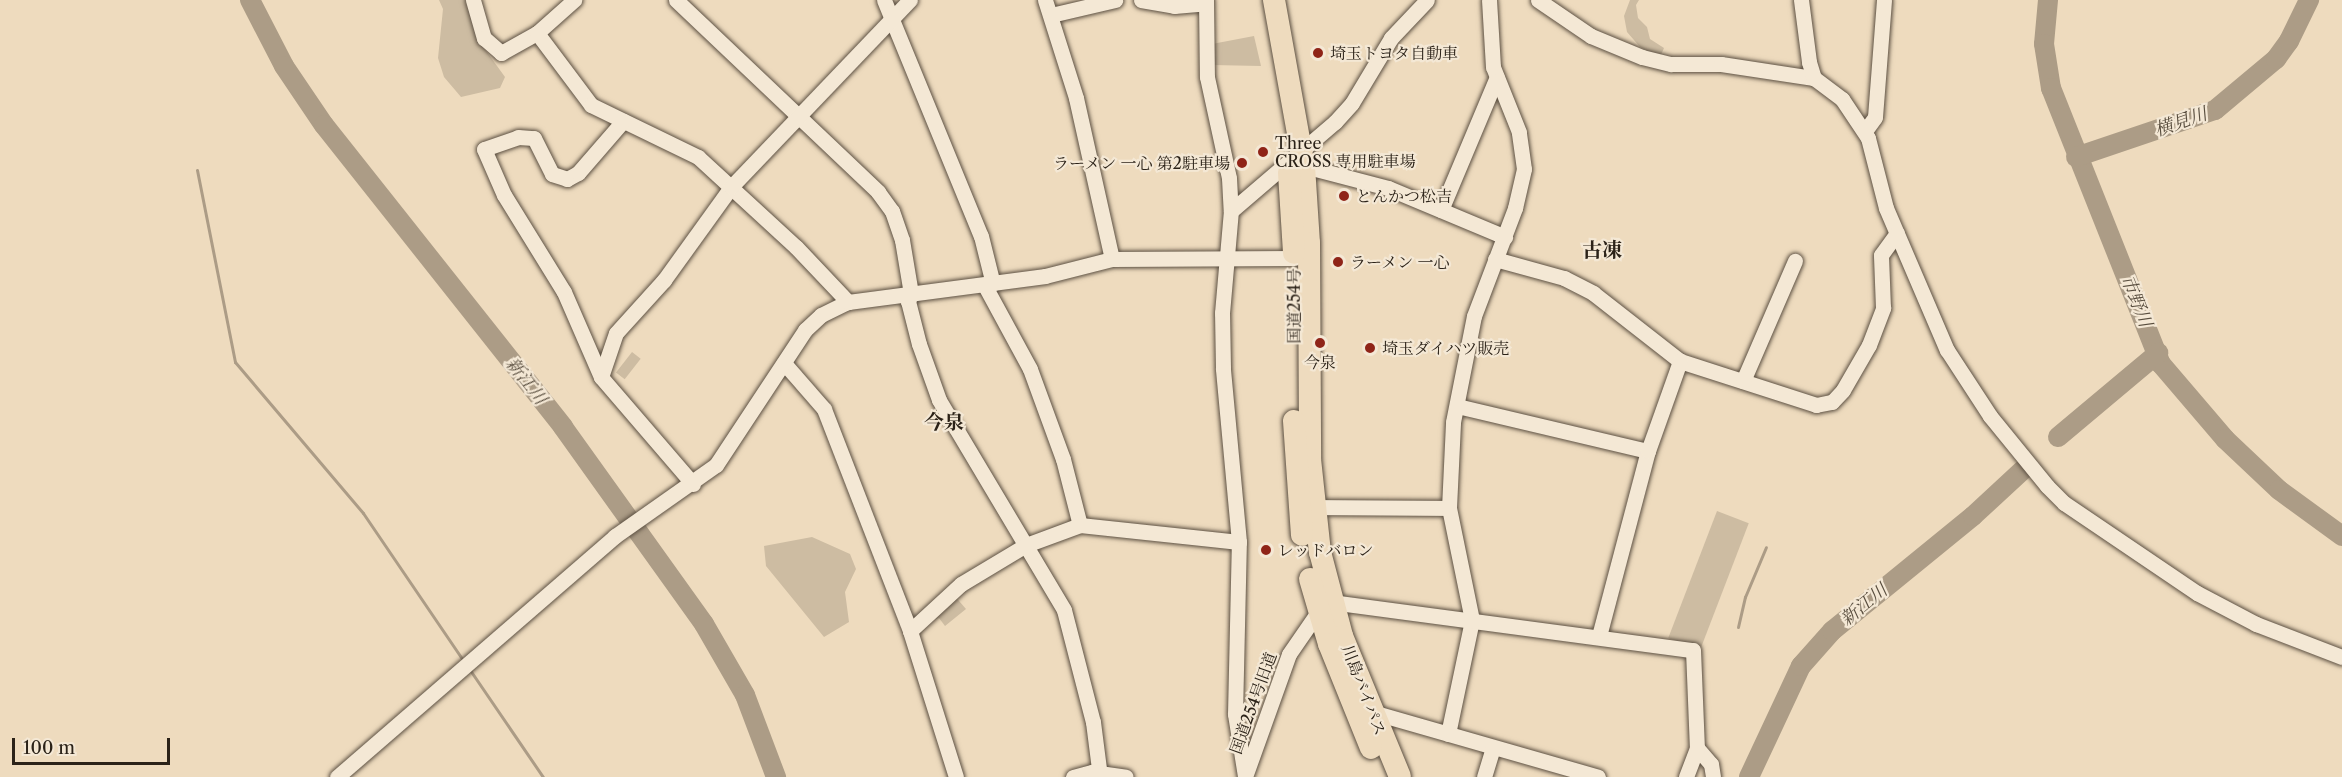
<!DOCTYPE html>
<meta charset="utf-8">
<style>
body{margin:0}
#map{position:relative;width:2342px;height:777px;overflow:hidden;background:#eedbbe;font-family:"Libre Caslon Text","Noto Serif JP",serif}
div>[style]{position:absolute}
.green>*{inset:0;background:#cdbca2;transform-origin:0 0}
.stream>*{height:3px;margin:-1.5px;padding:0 1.5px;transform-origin:1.5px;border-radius:1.5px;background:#ac9c86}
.river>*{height:20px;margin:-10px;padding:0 10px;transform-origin:10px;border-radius:10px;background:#ac9c86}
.roads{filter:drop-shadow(0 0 2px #5c5042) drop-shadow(0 0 2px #5c5042)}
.minor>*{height:15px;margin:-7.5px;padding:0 7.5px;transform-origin:7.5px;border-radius:7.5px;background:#f4e8d5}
.highway>*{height:22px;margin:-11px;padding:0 11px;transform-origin:11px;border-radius:11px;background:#eedbbe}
.dots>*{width:16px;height:16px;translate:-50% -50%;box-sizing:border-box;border:3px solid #f4e8d5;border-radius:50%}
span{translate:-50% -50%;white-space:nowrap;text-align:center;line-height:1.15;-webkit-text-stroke:4.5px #f4e8d5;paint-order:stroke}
.poi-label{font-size:16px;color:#2b2218}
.left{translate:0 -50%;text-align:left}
.right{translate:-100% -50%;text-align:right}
.street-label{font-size:16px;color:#2b2218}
.water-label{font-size:18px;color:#584d3e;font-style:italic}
.quarter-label{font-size:20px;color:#2b2218;font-weight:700}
.scale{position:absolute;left:12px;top:738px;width:158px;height:27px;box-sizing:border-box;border:3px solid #2b2218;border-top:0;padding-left:8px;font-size:18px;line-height:21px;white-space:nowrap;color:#2b2218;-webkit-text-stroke:4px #f4e8d5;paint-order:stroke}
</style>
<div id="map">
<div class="green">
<i style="clip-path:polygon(439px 0,469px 0,484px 48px,505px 77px,500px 88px,461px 97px,444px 77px,438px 58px,443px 9px)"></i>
<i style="clip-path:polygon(1630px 0,1639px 0,1636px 5px,1638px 18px,1647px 27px,1650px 39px,1664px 48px,1660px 57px,1640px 47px,1627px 32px,1624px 16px)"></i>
<i style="clip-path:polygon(1254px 36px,1261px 66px,1212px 65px,1212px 44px)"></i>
<i style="left:632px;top:352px;width:11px;height:26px;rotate:38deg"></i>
<i style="left:1717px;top:511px;width:34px;height:136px;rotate:21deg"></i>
<i style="clip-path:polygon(812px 537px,850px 554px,856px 569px,845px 592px,849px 622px,824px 637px,766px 566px,764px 546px)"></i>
<i style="clip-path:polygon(953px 594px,966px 609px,945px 626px,939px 618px,930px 621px)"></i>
</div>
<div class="stream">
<i style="left:197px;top:170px;width:196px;rotate:78.8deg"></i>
<i style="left:235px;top:362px;width:198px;rotate:49.7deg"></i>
<i style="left:363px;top:513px;width:178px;rotate:55.8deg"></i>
<i style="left:1738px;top:627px;width:31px;rotate:-77deg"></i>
<i style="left:1745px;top:597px;width:54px;rotate:-67.2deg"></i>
<i style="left:470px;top:670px;width:130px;rotate:55.7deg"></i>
</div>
<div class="river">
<i style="left:250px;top:0;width:74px;rotate:62.7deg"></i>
<i style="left:284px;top:66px;width:71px;rotate:55.9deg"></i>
<i style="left:324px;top:125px;width:385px;rotate:51.6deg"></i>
<i style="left:563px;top:427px;width:242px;rotate:54.4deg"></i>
<i style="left:704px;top:624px;width:82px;rotate:60deg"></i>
<i style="left:745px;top:695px;width:88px;rotate:69.3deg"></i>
<i style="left:2048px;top:0;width:44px;rotate:95.2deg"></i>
<i style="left:2044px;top:44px;width:45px;rotate:81deg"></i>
<i style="left:2051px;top:88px;width:297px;rotate:68.3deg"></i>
<i style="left:2161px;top:364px;width:99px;rotate:49.5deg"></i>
<i style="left:2225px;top:439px;width:74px;rotate:43.4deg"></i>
<i style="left:2279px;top:490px;width:78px;rotate:36.1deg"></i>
<i style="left:2076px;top:157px;width:147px;rotate:-18.7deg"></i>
<i style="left:2215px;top:110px;width:80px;rotate:-39.9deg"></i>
<i style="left:2276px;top:59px;width:22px;rotate:-54deg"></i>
<i style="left:2289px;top:41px;width:46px;rotate:-64deg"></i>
<i style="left:2058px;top:437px;width:131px;rotate:-40deg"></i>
<i style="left:1749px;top:777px;width:123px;rotate:-64.9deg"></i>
<i style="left:1801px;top:666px;width:47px;rotate:-48.5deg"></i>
<i style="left:1832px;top:631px;width:182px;rotate:-39.2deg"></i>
<i style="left:1973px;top:516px;width:69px;rotate:-42.7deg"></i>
</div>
<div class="roads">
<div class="minor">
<i style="left:473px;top:0;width:40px;rotate:74deg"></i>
<i style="left:484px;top:38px;width:23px;rotate:41deg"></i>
<i style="left:501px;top:53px;width:41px;rotate:-29.1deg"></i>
<i style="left:537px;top:33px;width:50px;rotate:-41.7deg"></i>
<i style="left:676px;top:0;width:279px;rotate:43.5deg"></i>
<i style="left:878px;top:192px;width:24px;rotate:54deg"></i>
<i style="left:892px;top:211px;width:31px;rotate:71deg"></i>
<i style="left:902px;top:240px;width:55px;rotate:80.5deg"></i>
<i style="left:911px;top:294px;width:8px;rotate:113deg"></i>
<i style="left:908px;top:301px;width:44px;rotate:75.7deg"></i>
<i style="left:919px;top:344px;width:59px;rotate:70.3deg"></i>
<i style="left:939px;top:400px;width:244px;rotate:59.2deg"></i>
<i style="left:1064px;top:610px;width:116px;rotate:75.5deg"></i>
<i style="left:1093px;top:722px;width:55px;rotate:82.7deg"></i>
<i style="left:884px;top:0;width:255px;rotate:67.7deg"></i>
<i style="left:981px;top:236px;width:49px;rotate:76deg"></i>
<i style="left:1045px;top:0;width:103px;rotate:72.4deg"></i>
<i style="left:1076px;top:98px;width:165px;rotate:77.4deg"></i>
<i style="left:1141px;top:0;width:34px;rotate:10deg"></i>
<i style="left:1174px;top:6px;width:32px;rotate:-5deg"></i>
<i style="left:1206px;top:0;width:77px;rotate:89.3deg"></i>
<i style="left:1207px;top:77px;width:103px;rotate:77.7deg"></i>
<i style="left:1229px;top:178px;width:33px;rotate:87deg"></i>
<i style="left:1538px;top:0;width:64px;rotate:34.2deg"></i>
<i style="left:1591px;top:36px;width:55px;rotate:22.4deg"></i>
<i style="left:1642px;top:57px;width:30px;rotate:14deg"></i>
<i style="left:1671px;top:64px;width:50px"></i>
<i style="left:1721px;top:64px;width:94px;rotate:8.6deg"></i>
<i style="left:1814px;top:78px;width:35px;rotate:37deg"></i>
<i style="left:1842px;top:99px;width:47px;rotate:56.3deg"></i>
<i style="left:1868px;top:138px;width:72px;rotate:75.6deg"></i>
<i style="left:1886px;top:208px;width:155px;rotate:66.8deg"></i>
<i style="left:1947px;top:350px;width:79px;rotate:56.9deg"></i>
<i style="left:1990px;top:416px;width:90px;rotate:50.8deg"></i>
<i style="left:2047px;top:486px;width:24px;rotate:45deg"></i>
<i style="left:2064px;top:503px;width:161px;rotate:34.1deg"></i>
<i style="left:2197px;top:593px;width:67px;rotate:27.7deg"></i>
<i style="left:2256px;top:624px;width:92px;rotate:21deg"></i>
<i style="left:1801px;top:0;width:63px;rotate:82.6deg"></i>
<i style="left:1809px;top:62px;width:17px;rotate:73deg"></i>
<i style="left:1051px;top:15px;width:66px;rotate:-13.2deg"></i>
<i style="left:537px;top:33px;width:90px;rotate:53.1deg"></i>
<i style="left:591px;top:105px;width:119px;rotate:25.9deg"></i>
<i style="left:698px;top:157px;width:133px;rotate:42.6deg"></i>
<i style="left:796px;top:247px;width:76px;rotate:46.6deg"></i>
<i style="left:1865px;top:131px;width:17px;rotate:-54deg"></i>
<i style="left:1875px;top:117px;width:117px;rotate:-85.6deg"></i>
<i style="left:1304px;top:166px;width:87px;rotate:14.7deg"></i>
<i style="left:1388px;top:188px;width:127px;rotate:22.7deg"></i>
<i style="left:1441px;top:210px;width:144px;rotate:-67.2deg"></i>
<i style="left:1495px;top:259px;width:72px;rotate:15.4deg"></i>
<i style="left:1564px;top:278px;width:33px;rotate:27deg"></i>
<i style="left:1593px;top:293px;width:110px;rotate:38deg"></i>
<i style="left:1680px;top:361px;width:143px;rotate:17.9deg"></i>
<i style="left:1816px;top:405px;width:16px;rotate:-11deg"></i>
<i style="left:1832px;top:402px;width:16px;rotate:-47deg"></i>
<i style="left:1843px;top:390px;width:52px;rotate:-60deg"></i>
<i style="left:1869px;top:345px;width:40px;rotate:-69deg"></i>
<i style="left:1883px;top:308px;width:53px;rotate:-92.2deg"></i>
<i style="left:1881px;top:255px;width:27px;rotate:-54deg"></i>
<i style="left:985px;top:286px;width:94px;rotate:61.5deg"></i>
<i style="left:1030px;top:369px;width:96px;rotate:69.9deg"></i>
<i style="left:1063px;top:459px;width:68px;rotate:75.6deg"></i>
<i style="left:784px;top:363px;width:61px;rotate:49deg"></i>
<i style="left:824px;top:409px;width:238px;rotate:68.8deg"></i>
<i style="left:910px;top:631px;width:153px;rotate:72.5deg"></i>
<i style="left:601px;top:377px;width:93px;rotate:-113.5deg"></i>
<i style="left:564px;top:292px;width:114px;rotate:-121.7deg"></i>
<i style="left:504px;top:195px;width:50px;rotate:-113.5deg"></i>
<i style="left:484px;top:149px;width:36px;rotate:-19deg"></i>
<i style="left:518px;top:137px;width:16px;rotate:4deg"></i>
<i style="left:534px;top:138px;width:40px;rotate:63.4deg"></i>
<i style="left:552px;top:174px;width:16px;rotate:18deg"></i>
<i style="left:567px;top:179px;width:13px;rotate:-29deg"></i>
<i style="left:578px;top:173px;width:69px;rotate:-49.1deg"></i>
<i style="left:1743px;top:381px;width:131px;rotate:-66.6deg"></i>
<i style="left:1457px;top:406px;width:196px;rotate:13.3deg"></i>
<i style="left:693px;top:484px;width:141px;rotate:-130.7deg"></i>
<i style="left:601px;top:377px;width:46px;rotate:-71.2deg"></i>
<i style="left:616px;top:333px;width:72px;rotate:-47.8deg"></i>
<i style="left:664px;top:280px;width:115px;rotate:-54.2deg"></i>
<i style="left:731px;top:187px;width:259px;rotate:-46.3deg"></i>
<i style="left:1314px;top:507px;width:135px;rotate:0.4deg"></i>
<i style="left:910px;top:631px;width:69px;rotate:-42.7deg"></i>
<i style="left:961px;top:584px;width:76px;rotate:-31deg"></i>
<i style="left:1026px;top:545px;width:58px;rotate:-20.3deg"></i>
<i style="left:1080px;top:525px;width:160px;rotate:6.1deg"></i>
<i style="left:1599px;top:636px;width:191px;rotate:-75.2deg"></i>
<i style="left:1648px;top:451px;width:96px;rotate:-70.4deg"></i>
<i style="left:1372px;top:712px;width:235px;rotate:16deg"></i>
<i style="left:1448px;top:734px;width:116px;rotate:-78.1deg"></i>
<i style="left:1472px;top:620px;width:114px;rotate:-101.6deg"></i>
<i style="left:1449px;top:508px;width:86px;rotate:-87.3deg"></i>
<i style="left:1453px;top:422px;width:108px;rotate:-78.8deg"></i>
<i style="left:1474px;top:316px;width:116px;rotate:-69.2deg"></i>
<i style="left:1515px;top:208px;width:40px;rotate:-77deg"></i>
<i style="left:1524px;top:169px;width:37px;rotate:-98deg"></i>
<i style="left:1519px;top:132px;width:70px;rotate:-111.8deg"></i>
<i style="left:1493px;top:67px;width:67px;rotate:-93.4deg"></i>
<i style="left:1697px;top:748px;width:21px;rotate:49deg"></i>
<i style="left:1711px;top:764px;width:13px;rotate:81deg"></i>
<i style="left:1246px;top:774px;width:127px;rotate:-70.3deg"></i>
<i style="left:1289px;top:654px;width:51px;rotate:-55.4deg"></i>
<i style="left:1318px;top:612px;width:16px;rotate:-38deg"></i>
<i style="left:1331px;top:602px;width:365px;rotate:7.6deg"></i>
<i style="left:1693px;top:650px;width:98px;rotate:87.7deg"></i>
<i style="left:1697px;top:748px;width:31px;rotate:111deg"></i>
<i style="left:1245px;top:776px;width:63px;rotate:-99.2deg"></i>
<i style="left:1235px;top:714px;width:172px;rotate:-88.7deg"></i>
<i style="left:1239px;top:542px;width:175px;rotate:-95.3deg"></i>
<i style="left:1223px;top:368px;width:55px;rotate:-91deg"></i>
<i style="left:1222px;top:313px;width:102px;rotate:-85deg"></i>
<i style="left:1231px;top:211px;width:137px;rotate:-40.6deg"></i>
<i style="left:1335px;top:122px;width:25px;rotate:-48deg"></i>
<i style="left:1352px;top:103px;width:76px;rotate:-59deg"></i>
<i style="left:1391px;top:38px;width:52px;rotate:-46.5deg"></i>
<i style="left:337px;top:777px;width:368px;rotate:-40.9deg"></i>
<i style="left:615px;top:536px;width:123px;rotate:-35.1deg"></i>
<i style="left:716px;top:465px;width:162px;rotate:-56.6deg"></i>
<i style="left:805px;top:330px;width:22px;rotate:-43deg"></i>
<i style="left:821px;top:315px;width:30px;rotate:-26deg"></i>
<i style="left:848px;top:302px;width:199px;rotate:-7.5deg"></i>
<i style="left:1045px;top:276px;width:69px;rotate:-14.2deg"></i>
<i style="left:1112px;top:259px;width:182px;rotate:-0.3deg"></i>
<i style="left:1073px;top:777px;width:20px;rotate:-15deg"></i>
<i style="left:1092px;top:772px;width:34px;rotate:8deg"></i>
<i style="left:1484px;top:777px;width:30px;rotate:-73deg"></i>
</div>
<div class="highway">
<i style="left:1274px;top:0;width:169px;rotate:79.8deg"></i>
<i style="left:1304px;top:166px;width:77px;rotate:86.3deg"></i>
<i style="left:1309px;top:243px;width:216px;rotate:89.7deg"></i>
<i style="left:1310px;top:459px;width:94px;rotate:83.9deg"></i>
<i style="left:1320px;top:552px;width:87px;rotate:75.3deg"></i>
<i style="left:1342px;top:636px;width:152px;rotate:67.6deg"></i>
<i style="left:1289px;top:173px;width:80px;rotate:86.4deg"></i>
<i style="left:1294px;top:421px;width:114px;rotate:86deg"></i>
<i style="left:1310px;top:579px;width:68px;rotate:73.7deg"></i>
<i style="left:1329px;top:644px;width:112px;rotate:68deg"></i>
</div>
</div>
<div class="dots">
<i style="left:1318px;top:53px;background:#8f2418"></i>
<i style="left:1263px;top:152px;background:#8f2418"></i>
<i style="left:1242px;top:163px;background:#8f2418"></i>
<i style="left:1344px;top:196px;background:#8f2418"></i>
<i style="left:1338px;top:262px;background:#8f2418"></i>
<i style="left:1320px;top:343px;background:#8f2418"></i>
<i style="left:1370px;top:348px;background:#8f2418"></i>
<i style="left:1266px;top:550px;background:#8f2418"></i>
</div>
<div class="poi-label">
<span class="left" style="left:1330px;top:53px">埼玉トヨタ自動車</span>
<span class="left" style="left:1275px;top:152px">Three<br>CROSS 専用駐車場</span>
<span class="right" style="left:1230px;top:163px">ラーメン 一心 第2駐車場</span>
<span class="left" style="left:1356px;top:196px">とんかつ松吉</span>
<span class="left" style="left:1350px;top:262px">ラーメン 一心</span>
<span class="left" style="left:1382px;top:348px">埼玉ダイハツ販売</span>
<span style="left:1320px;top:362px">今泉</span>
<span class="left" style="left:1278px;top:550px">レッドバロン</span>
</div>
<div class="street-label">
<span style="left:1294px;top:306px;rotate:-90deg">国道254号</span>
<span style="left:1364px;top:690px;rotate:69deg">川島バイパス</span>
<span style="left:1253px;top:703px;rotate:-70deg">国道254号旧道</span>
</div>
<div class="water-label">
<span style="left:2181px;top:122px;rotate:-19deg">横見川</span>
<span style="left:2136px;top:301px;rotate:68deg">市野川</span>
<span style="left:526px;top:381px;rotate:52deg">新江川</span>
<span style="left:1864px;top:605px;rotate:-39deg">新江川</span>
</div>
<div class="quarter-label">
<span style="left:1602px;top:250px">古凍</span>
<span style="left:944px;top:422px">今泉</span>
</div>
<div class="scale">100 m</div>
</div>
